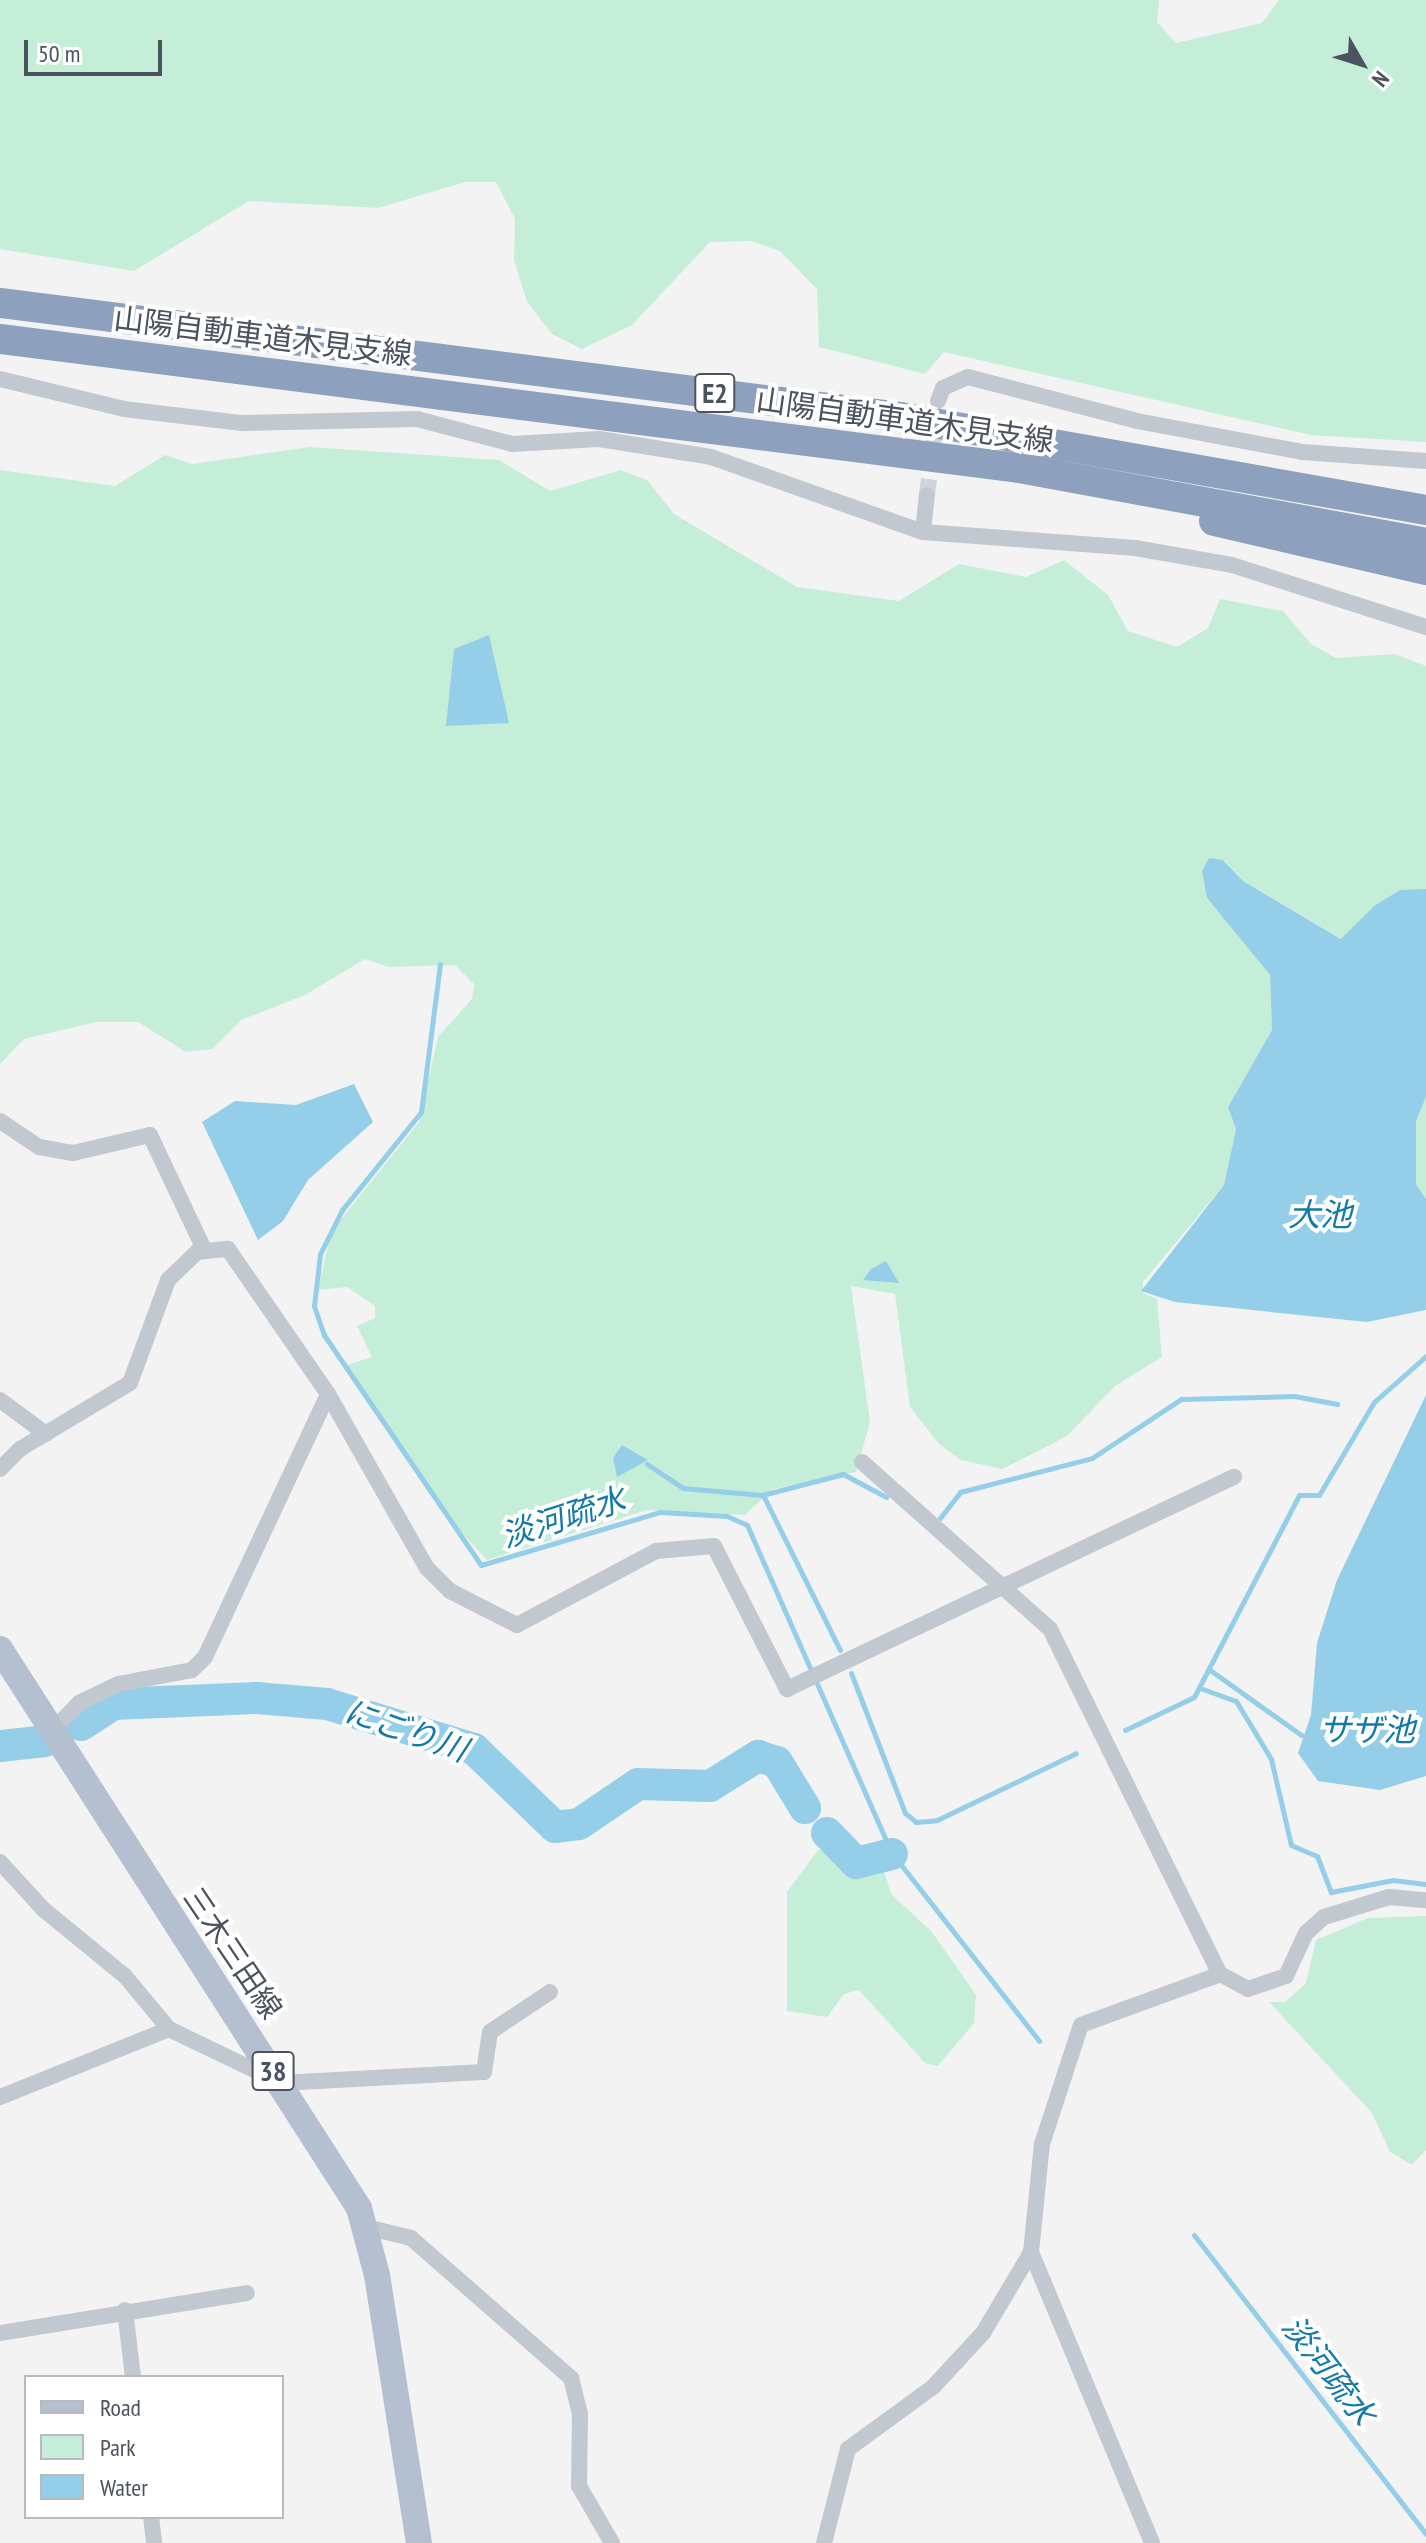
<!DOCTYPE html>
<meta charset="utf-8">
<style>
body{margin:0}
#map{position:relative;width:1426px;height:2543px;overflow:hidden;background:#f4f3f3;font-family:"PT Sans Narrow","Noto Sans JP",sans-serif}
div>[style]{position:absolute}
.green>*{inset:0;background:#c5eed9}
.water>*{inset:0;background:#94cee9}
.stream>*{height:5px;margin:-2.5px;padding:0 2.5px;transform-origin:2.5px;border-radius:2.5px;background:#94cee9}
.river>*{height:32px;margin:-16px;padding:0 16px;transform-origin:16px;border-radius:16px;background:#94cee9}
.street-tunnel>*{height:16px;margin-top:-8px;transform-origin:0;background:repeating-linear-gradient(90deg,#d2d3d5 0 16px,transparent 0 24px)}
.street>*{height:16px;margin:-8px;padding:0 8px;transform-origin:8px;border-radius:8px;background:#c1c8d0}
.primary>*{height:26px;margin:-13px;padding:0 13px;transform-origin:13px;border-radius:13px;background:#b4bfcf}
.highway>*{height:30px;margin:-15px;padding:0 15px;transform-origin:15px;border-radius:15px;background:#8da0be}
span{translate:-50% -50%;white-space:nowrap;text-align:center;line-height:1.15;-webkit-text-stroke:8px #fff;paint-order:stroke}
.shield-label span{padding:2px 6px;background:#fff;border:2px solid;border-radius:6px;-webkit-text-stroke-width:0}
.shield-label{font-size:28px;color:#4b535f;font-weight:700}
.street-label{font-size:30px;color:#4b535f}
.water-label{font-size:32px;color:#147aa9;font-style:italic}
.legend{position:absolute;left:24px;top:2375px;width:260px;height:144px;box-sizing:border-box;background:#fff;border:2px solid #b7babf;margin:0;padding:10px 14px;list-style:none;font-size:24px;color:#4b535f}
.legend li{display:flex;align-items:center;gap:16px;height:40px}
.legend b{width:40px;border:2px solid #b7babf}
.north{position:absolute;left:1322px;top:24px;width:80px;height:80px;-webkit-text-stroke:6px #fff;paint-order:stroke;rotate:129deg;font-size:22px;font-weight:700;line-height:32px;text-align:center;color:#4b535f}
.north::after{content:'';display:block;margin:auto;width:28px;height:36px;background:#4b535f;clip-path:polygon(50% 0,100% 100%,50% 72%,0 100%)}
.scale{position:absolute;left:24px;top:40px;width:138px;height:36px;box-sizing:border-box;border:4px solid #4b535f;border-top:0;padding-left:10px;font-size:24px;line-height:28px;white-space:nowrap;color:#4b535f;-webkit-text-stroke:6px #fff;paint-order:stroke}
</style>
<div id="map">
<div class="green">
<i style="clip-path:polygon(0 0,1159px 0,1157px 22px,1176px 43px,1262px 23px,1279px 0,1426px 0,1426px 442px,1311px 435px,944px 352px,925px 374px,819px 347px,817px 289px,780px 251px,751px 241px,710px 242px,632px 325px,582px 349px,552px 334px,527px 302px,514px 260px,515px 219px,496px 182px,465px 182px,378px 208px,249px 201px,134px 271px,0 249px)"></i>
<i style="clip-path:polygon(310px 447px,499px 460px,550px 491px,621px 470px,647px 480px,674px 514px,797px 587px,899px 601px,959px 564px,1026px 577px,1064px 560px,1108px 595px,1128px 631px,1177px 647px,1208px 628px,1220px 599px,1283px 611px,1311px 644px,1336px 658px,1395px 654px,1426px 666px,1426px 889px,1400px 891px,1374px 906px,1342px 939px,1243px 881px,1224px 860px,1207px 898px,1270px 975px,1272px 1030px,1228px 1107px,1236px 1129px,1224px 1185px,1143px 1282px,1143px 1293px,1157px 1299px,1162px 1357px,1115px 1386px,1067px 1436px,1002px 1469px,961px 1460px,939px 1444px,910px 1407px,895px 1294px,851px 1286px,870px 1422px,856px 1472px,773px 1489px,745px 1515px,647px 1510px,487px 1560px,449px 1519px,347px 1365px,372px 1357px,357px 1326px,375px 1318px,375px 1306px,347px 1287px,318px 1290px,331px 1232px,419px 1122px,438px 1037px,472px 999px,474px 984px,455px 965px,389px 967px,365px 959px,305px 995px,241px 1020px,212px 1049px,186px 1052px,138px 1022px,96px 1022px,24px 1039px,0 1064px,0 470px,115px 486px,165px 455px,192px 464px)"></i>
<i style="clip-path:polygon(1426px 1097px,1426px 1199px,1416px 1184px,1416px 1121px)"></i>
<i style="clip-path:polygon(877px 1847px,891px 1894px,932px 1932px,976px 1995px,974px 2023px,938px 2066px,925px 2063px,859px 1990px,844px 1994px,827px 2017px,787px 2011px,787px 1892px,818px 1850px)"></i>
<i style="clip-path:polygon(1426px 1916px,1426px 2150px,1412px 2165px,1390px 2152px,1372px 2113px,1269px 2002px,1285px 2002px,1306px 1983px,1316px 1940px,1368px 1918px)"></i>
</div>
<div class="water">
<i style="clip-path:polygon(489px 635px,509px 723px,446px 726px,454px 649px)"></i>
<i style="clip-path:polygon(1209px 858px,1223px 860px,1243px 881px,1341px 939px,1374px 906px,1400px 890px,1426px 889px,1426px 1097px,1416px 1121px,1416px 1184px,1426px 1199px,1426px 1310px,1367px 1322px,1175px 1302px,1141px 1291px,1224px 1185px,1236px 1129px,1228px 1107px,1272px 1030px,1270px 975px,1207px 898px,1202px 871px)"></i>
<i style="clip-path:polygon(354px 1084px,373px 1122px,308px 1180px,283px 1221px,258px 1240px,202px 1122px,235px 1101px,296px 1105px)"></i>
<i style="clip-path:polygon(886px 1261px,899px 1283px,863px 1280px,871px 1269px)"></i>
<i style="clip-path:polygon(1426px 1395px,1426px 1776px,1380px 1790px,1318px 1781px,1298px 1753px,1311px 1715px,1317px 1643px,1337px 1580px)"></i>
<i style="clip-path:polygon(622px 1445px,648px 1460px,617px 1477px,613px 1458px)"></i>
</div>
<div class="stream">
<i style="left:440px;top:964px;width:149px;rotate:97.3deg"></i>
<i style="left:421px;top:1112px;width:126px;rotate:128.9deg"></i>
<i style="left:342px;top:1210px;width:49px;rotate:116.6deg"></i>
<i style="left:320px;top:1254px;width:52px;rotate:96.6deg"></i>
<i style="left:314px;top:1306px;width:31px;rotate:71deg"></i>
<i style="left:324px;top:1335px;width:278px;rotate:55.7deg"></i>
<i style="left:481px;top:1565px;width:187px;rotate:-16.5deg"></i>
<i style="left:660px;top:1512px;width:67px;rotate:3.4deg"></i>
<i style="left:727px;top:1516px;width:22px;rotate:24deg"></i>
<i style="left:747px;top:1525px;width:357px;rotate:66.2deg"></i>
<i style="left:891px;top:1852px;width:240px;rotate:51.9deg"></i>
<i style="left:647px;top:1464px;width:43px;rotate:33.7deg"></i>
<i style="left:683px;top:1488px;width:79px;rotate:5.1deg"></i>
<i style="left:762px;top:1495px;width:84px;rotate:-14.5deg"></i>
<i style="left:843px;top:1474px;width:49px;rotate:28.1deg"></i>
<i style="left:763px;top:1495px;width:173px;rotate:63.6deg"></i>
<i style="left:940px;top:1518px;width:33px;rotate:-52deg"></i>
<i style="left:960px;top:1492px;width:136px;rotate:-14.4deg"></i>
<i style="left:1092px;top:1458px;width:107px;rotate:-33.5deg"></i>
<i style="left:1181px;top:1399px;width:113px;rotate:-1.5deg"></i>
<i style="left:1294px;top:1396px;width:44px;rotate:10.5deg"></i>
<i style="left:1210px;top:1670px;width:112px;rotate:35.5deg"></i>
<i style="left:851px;top:1673px;width:150px;rotate:68.9deg"></i>
<i style="left:905px;top:1813px;width:14px;rotate:39deg"></i>
<i style="left:916px;top:1822px;width:21px;rotate:-5deg"></i>
<i style="left:937px;top:1820px;width:154px;rotate:-25.7deg"></i>
<i style="left:1200px;top:1688px;width:38px;rotate:20deg"></i>
<i style="left:1236px;top:1701px;width:68px;rotate:58.9deg"></i>
<i style="left:1271px;top:1759px;width:88px;rotate:76.9deg"></i>
<i style="left:1291px;top:1845px;width:28px;rotate:23deg"></i>
<i style="left:1317px;top:1856px;width:39px;rotate:69deg"></i>
<i style="left:1331px;top:1892px;width:63px;rotate:-11deg"></i>
<i style="left:1393px;top:1880px;width:33px;rotate:7deg"></i>
<i style="left:1125px;top:1730px;width:76px;rotate:-25.6deg"></i>
<i style="left:1194px;top:1697px;width:228px;rotate:-62.5deg"></i>
<i style="left:1299px;top:1495px;width:20px"></i>
<i style="left:1319px;top:1495px;width:108px;rotate:-59.4deg"></i>
<i style="left:1374px;top:1402px;width:69px;rotate:-41.5deg"></i>
<i style="left:1194px;top:2235px;width:378px;rotate:52.2deg"></i>
</div>
<div class="river">
<i style="left:81px;top:1725px;width:38px;rotate:-33deg"></i>
<i style="left:113px;top:1704px;width:144px;rotate:-2.4deg"></i>
<i style="left:257px;top:1698px;width:70px;rotate:4.9deg"></i>
<i style="left:327px;top:1704px;width:154px;rotate:17deg"></i>
<i style="left:474px;top:1749px;width:112px;rotate:43.9deg"></i>
<i style="left:555px;top:1827px;width:24px;rotate:-7deg"></i>
<i style="left:579px;top:1824px;width:71px;rotate:-34.1deg"></i>
<i style="left:638px;top:1784px;width:72px;rotate:1.6deg"></i>
<i style="left:710px;top:1786px;width:57px;rotate:-32deg"></i>
<i style="left:758px;top:1756px;width:20px;rotate:18deg"></i>
<i style="left:777px;top:1762px;width:54px;rotate:58.7deg"></i>
<i style="left:0;top:1746px;width:45px;rotate:-6.3deg"></i>
<i style="left:827px;top:1833px;width:42px;rotate:46deg"></i>
<i style="left:856px;top:1863px;width:37px;rotate:-14deg"></i>
</div>
<div class="street-tunnel">
<i style="left:927px;top:495px;width:77px;rotate:-83.2deg"></i>
</div>
<div class="street">
<i style="left:0;top:379px;width:128px;rotate:13.6deg"></i>
<i style="left:124px;top:409px;width:119px;rotate:6.8deg"></i>
<i style="left:242px;top:423px;width:175px;rotate:-1.3deg"></i>
<i style="left:417px;top:419px;width:98px;rotate:14.7deg"></i>
<i style="left:512px;top:444px;width:87px;rotate:-3.3deg"></i>
<i style="left:599px;top:439px;width:113px;rotate:9.1deg"></i>
<i style="left:711px;top:457px;width:225px;rotate:19.5deg"></i>
<i style="left:923px;top:532px;width:213px;rotate:4.3deg"></i>
<i style="left:1135px;top:548px;width:98px;rotate:9.9deg"></i>
<i style="left:1232px;top:565px;width:204px;rotate:17.7deg"></i>
<i style="left:938px;top:401px;width:14px;rotate:-69deg"></i>
<i style="left:943px;top:388px;width:27px;rotate:-24deg"></i>
<i style="left:968px;top:377px;width:175px;rotate:14.6deg"></i>
<i style="left:1137px;top:421px;width:168px;rotate:10.6deg"></i>
<i style="left:1302px;top:452px;width:124px;rotate:4.2deg"></i>
<i style="left:923px;top:532px;width:37px;rotate:-84deg"></i>
<i style="left:0;top:1121px;width:47px;rotate:33.7deg"></i>
<i style="left:39px;top:1147px;width:35px;rotate:10deg"></i>
<i style="left:73px;top:1153px;width:79px;rotate:-13.2deg"></i>
<i style="left:150px;top:1135px;width:126px;rotate:64.7deg"></i>
<i style="left:0;top:1400px;width:57px;rotate:36.5deg"></i>
<i style="left:862px;top:1462px;width:251px;rotate:41.6deg"></i>
<i style="left:1050px;top:1629px;width:385px;rotate:63.8deg"></i>
<i style="left:1220px;top:1974px;width:32px;rotate:28deg"></i>
<i style="left:1248px;top:1989px;width:40px;rotate:-18.9deg"></i>
<i style="left:1286px;top:1976px;width:47px;rotate:-65.1deg"></i>
<i style="left:1306px;top:1933px;width:24px;rotate:-42deg"></i>
<i style="left:1324px;top:1917px;width:68px;rotate:-17.1deg"></i>
<i style="left:1389px;top:1897px;width:37px;rotate:5deg"></i>
<i style="left:0;top:1469px;width:28px;rotate:-45deg"></i>
<i style="left:20px;top:1449px;width:128px;rotate:-31deg"></i>
<i style="left:130px;top:1383px;width:110px;rotate:-69.7deg"></i>
<i style="left:168px;top:1280px;width:40px;rotate:-44deg"></i>
<i style="left:197px;top:1252px;width:31px;rotate:-6deg"></i>
<i style="left:228px;top:1249px;width:176px;rotate:55.4deg"></i>
<i style="left:328px;top:1394px;width:200px;rotate:60.4deg"></i>
<i style="left:427px;top:1568px;width:33px;rotate:45deg"></i>
<i style="left:450px;top:1591px;width:75px;rotate:26.9deg"></i>
<i style="left:517px;top:1625px;width:157px;rotate:-28deg"></i>
<i style="left:656px;top:1551px;width:58px;rotate:-4.9deg"></i>
<i style="left:714px;top:1546px;width:161px;rotate:63deg"></i>
<i style="left:787px;top:1689px;width:495px;rotate:-25.4deg"></i>
<i style="left:55px;top:1728px;width:35px;rotate:-46deg"></i>
<i style="left:79px;top:1703px;width:43px;rotate:-26deg"></i>
<i style="left:118px;top:1684px;width:75px;rotate:-10.7deg"></i>
<i style="left:192px;top:1670px;width:18px;rotate:-45deg"></i>
<i style="left:205px;top:1657px;width:290px;rotate:-64.9deg"></i>
<i style="left:0;top:1862px;width:64px;rotate:47.5deg"></i>
<i style="left:43px;top:1909px;width:106px;rotate:39.3deg"></i>
<i style="left:125px;top:1976px;width:69px;rotate:50.3deg"></i>
<i style="left:169px;top:2029px;width:124px;rotate:25.7deg"></i>
<i style="left:281px;top:2083px;width:203px;rotate:-3.1deg"></i>
<i style="left:484px;top:2072px;width:40px;rotate:-81.5deg"></i>
<i style="left:490px;top:2032px;width:72px;rotate:-33.7deg"></i>
<i style="left:0;top:2097px;width:182px;rotate:-21.9deg"></i>
<i style="left:366px;top:2227px;width:46px;rotate:13.7deg"></i>
<i style="left:411px;top:2238px;width:213px;rotate:41.2deg"></i>
<i style="left:571px;top:2378px;width:37px;rotate:76deg"></i>
<i style="left:580px;top:2414px;width:72px;rotate:90.8deg"></i>
<i style="left:579px;top:2486px;width:66px;rotate:59.9deg"></i>
<i style="left:1031px;top:2252px;width:315px;rotate:67.4deg"></i>
<i style="left:125px;top:2310px;width:67px;rotate:83.2deg"></i>
<i style="left:0;top:2333px;width:250px;rotate:-9.2deg"></i>
<i style="left:151px;top:2517px;width:26px;rotate:83deg"></i>
<i style="left:824px;top:2543px;width:97px;rotate:-75.7deg"></i>
<i style="left:848px;top:2449px;width:105px;rotate:-36.1deg"></i>
<i style="left:933px;top:2387px;width:74px;rotate:-47.2deg"></i>
<i style="left:983px;top:2333px;width:94px;rotate:-59.3deg"></i>
<i style="left:1031px;top:2252px;width:109px;rotate:-84.2deg"></i>
<i style="left:1042px;top:2144px;width:125px;rotate:-71.9deg"></i>
<i style="left:1081px;top:2025px;width:148px;rotate:-20.1deg"></i>
</div>
<div class="primary">
<i style="left:0;top:1649px;width:664px;rotate:57.29deg"></i>
<i style="left:359px;top:2208px;width:69px;rotate:75deg"></i>
<i style="left:377px;top:2275px;width:271px;rotate:81.1deg"></i>
</div>
<div class="highway">
<i style="left:0;top:303px;width:907px;rotate:7.22deg"></i>
<i style="left:900px;top:417px;width:534px;rotate:10.03deg"></i>
<i style="left:0;top:339px;width:1027px;rotate:7.21deg"></i>
<i style="left:1019px;top:468px;width:414px;rotate:10.4deg"></i>
<i style="left:1214px;top:521px;width:218px;rotate:13deg"></i>
</div>
<div class="shield-label">
<span style="left:715px;top:393px">E2</span>
<span style="left:273px;top:2071px">38</span>
</div>
<div class="street-label">
<span style="left:263px;top:336px;rotate:7deg">山陽自動車道木見支線</span>
<span style="left:905px;top:420px;rotate:8deg">山陽自動車道木見支線</span>
<span style="left:233px;top:1953px;rotate:56deg">三木三田線</span>
</div>
<div class="water-label">
<span style="left:1320px;top:1214px">大池</span>
<span style="left:563px;top:1517px;rotate:-18deg">淡河疏水</span>
<span style="left:1367px;top:1729px">サザ池</span>
<span style="left:406px;top:1730px;rotate:19deg">にごり川</span>
<span style="left:1329px;top:2370px;rotate:52deg">淡河疏水</span>
</div>
<ul class="legend">
<li><b style="height:10px;background:#b4bfcf"></b>Road</li>
<li><b style="height:22px;background:#c5eed9"></b>Park</li>
<li><b style="height:22px;background:#94cee9"></b>Water</li>
</ul>
<div class="north">N</div>
<div class="scale">50 m</div>
</div>
